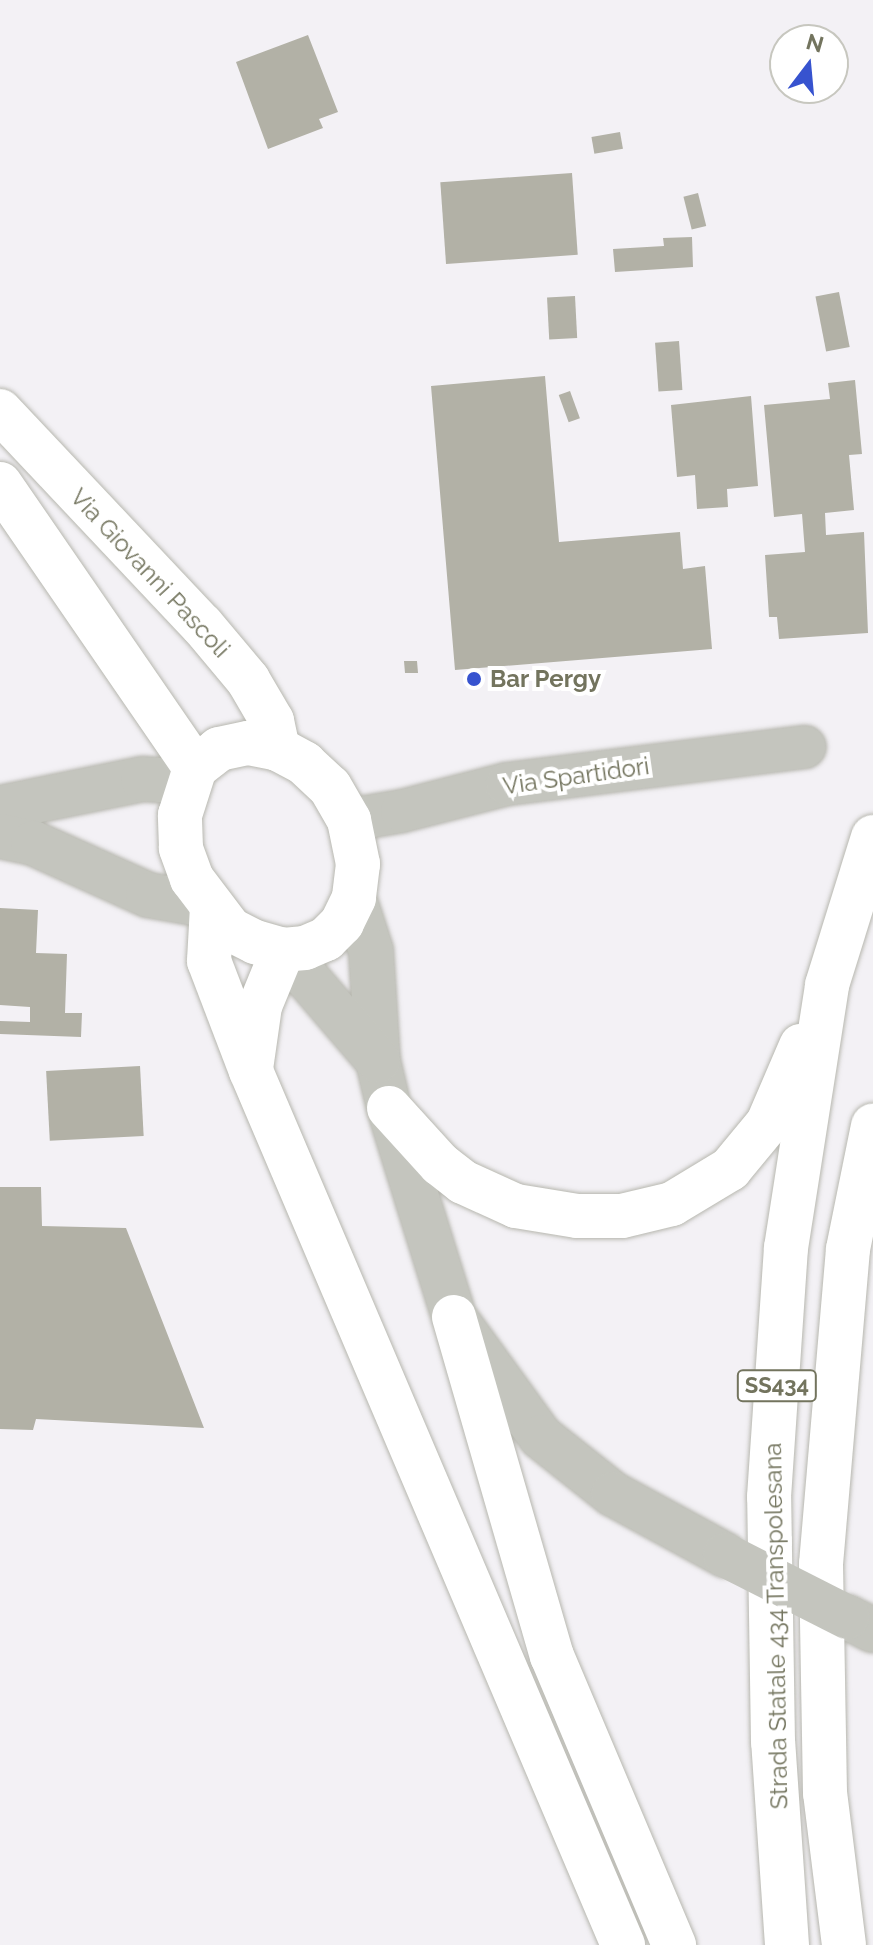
<!DOCTYPE html>
<style>
body{margin:0}
#map{position:relative;width:873px;height:1945px;overflow:hidden;background:#f3f1f5;font-family:Raleway,sans-serif}
div>[style]{position:absolute}
.building>*{inset:0;background:#b2b1a6;transform-origin:0 0}
.roads{filter:drop-shadow(0 0 2px #b7b7af) drop-shadow(0 0 2px #b7b7af)}
.minor>*{height:42px;margin:-21px;padding:0 21px;transform-origin:21px;border-radius:21px;background:#c4c5be}
.tertiary>*{height:44px;margin:-22px;padding:0 22px;transform-origin:22px;border-radius:22px;background:#c4c5be}
.secondary>*{height:44px;margin:-22px;padding:0 22px;transform-origin:22px;border-radius:22px;background:#fff}
.trunk>*{height:44px;margin:-22px;padding:0 22px;transform-origin:22px;border-radius:22px;background:#fff}
.tertiary-bridge>*{height:44px;margin:-22px;padding:0 22px;transform-origin:22px;border-radius:22px;background:#c4c5be}
.dots>*{width:22px;height:22px;translate:-50% -50%;box-sizing:border-box;border:4px solid #fff;border-radius:50%}
span{translate:-50% -50%;white-space:nowrap;text-align:center;line-height:1.15;-webkit-text-stroke:8px #fff;paint-order:stroke}
.shield-label span{padding:2px 6px;background:#fff;border:2px solid;border-radius:6px;-webkit-text-stroke-width:0}
.shield-label{font-size:22px;color:#73745e;font-weight:700}
.street-label{font-size:24px;color:#73745e}
.poi-label{font-size:24px;color:#73745e;font-weight:700}
.left{translate:0 -50%;text-align:left}
.north{position:absolute;left:769px;top:24px;width:80px;height:80px;box-sizing:border-box;background:#fff;border:2px solid #c7c7bf;border-radius:50%;rotate:16deg;font-size:22px;font-weight:700;line-height:32px;text-align:center;color:#73745e}
.north::after{content:'';display:block;margin:auto;width:28px;height:36px;background:#3753cf;clip-path:polygon(50% 0,100% 100%,50% 72%,0 100%)}
</style>
<div id="map">
<div class="building">
<i style="clip-path:polygon(308px 35px,338px 112px,319px 119px,323px 128px,268px 149px,236px 62px)"></i>
<i style="left:620px;top:132px;width:17px;height:29px;rotate:80deg"></i>
<i style="left:572px;top:173px;width:82px;height:132px;rotate:86deg"></i>
<i style="left:698px;top:193px;width:34px;height:15px;rotate:76deg"></i>
<i style="clip-path:polygon(692px 237px,693px 267px,615px 272px,613px 249px,664px 246px,663px 238px)"></i>
<i style="left:839px;top:292px;width:56px;height:24px;rotate:79deg"></i>
<i style="left:575px;top:296px;width:42px;height:28px;rotate:87deg"></i>
<i style="left:679px;top:341px;width:49px;height:24px;rotate:86deg"></i>
<i style="clip-path:polygon(545px 376px,559px 542px,680px 532px,683px 569px,705px 566px,712px 649px,455px 670px,431px 386px)"></i>
<i style="clip-path:polygon(855px 380px,862px 454px,849px 455px,854px 510px,825px 513px,826px 535px,864px 532px,868px 633px,779px 639px,777px 617px,769px 617px,765px 555px,805px 552px,802px 514px,774px 517px,764px 405px,830px 399px,828px 383px)"></i>
<i style="left:570px;top:391px;width:29px;height:12px;rotate:70deg"></i>
<i style="clip-path:polygon(751px 396px,758px 486px,727px 489px,728px 507px,697px 509px,695px 475px,677px 477px,671px 405px)"></i>
<i style="clip-path:polygon(404px 661px,417px 661px,418px 673px,405px 673px)"></i>
<i style="clip-path:polygon(0 908px,38px 910px,36px 953px,67px 954px,65px 1013px,82px 1013px,81px 1037px,0 1034px,0 1021px,30px 1022px,30px 1007px,0 1005px)"></i>
<i style="left:140px;top:1066px;width:70px;height:94px;rotate:87deg"></i>
<i style="clip-path:polygon(0 1187px,41px 1187px,42px 1226px,126px 1228px,204px 1428px,36px 1419px,33px 1430px,0 1429px)"></i>
</div>
<div class="roads">
<div class="minor">
<i style="left:349px;top:820px;width:54px;rotate:-9.6deg"></i>
<i style="left:402px;top:811px;width:108px;rotate:-14.4deg"></i>
<i style="left:507px;top:784px;width:300px;rotate:-7.1deg"></i>
</div>
<div class="tertiary">
<i style="left:0;top:808px;width:146px;rotate:-11.5deg"></i>
<i style="left:143px;top:779px;width:45px;rotate:3.8deg"></i>
<i style="left:0;top:836px;width:34px;rotate:12deg"></i>
<i style="left:33px;top:843px;width:126px;rotate:24.3deg"></i>
<i style="left:148px;top:895px;width:64px;rotate:9.9deg"></i>
<i style="left:354px;top:898px;width:56px;rotate:72.2deg"></i>
<i style="left:371px;top:951px;width:110px;rotate:86.4deg"></i>
<i style="left:378px;top:1061px;width:48px;rotate:76.8deg"></i>
<i style="left:389px;top:1108px;width:219px;rotate:72.7deg"></i>
<i style="left:454px;top:1317px;width:148px;rotate:54.1deg"></i>
<i style="left:541px;top:1437px;width:92px;rotate:38.4deg"></i>
<i style="left:613px;top:1494px;width:128px;rotate:28.6deg"></i>
<i style="left:283px;top:950px;width:146px;rotate:49.4deg"></i>
<i style="left:847px;top:1617px;width:29px;rotate:27deg"></i>
</div>
<div class="secondary">
<i style="left:0;top:411px;width:294px;rotate:46.7deg"></i>
<i style="left:202px;top:625px;width:72px;rotate:50.1deg"></i>
<i style="left:248px;top:680px;width:48px;rotate:59.7deg"></i>
<i style="left:272px;top:721px;width:29px;rotate:78deg"></i>
<i style="left:0;top:484px;width:345px;rotate:55.5deg"></i>
<i style="left:248px;top:743px;width:31px;rotate:11deg"></i>
<i style="left:278px;top:749px;width:30px;rotate:28deg"></i>
<i style="left:304px;top:763px;width:35px;rotate:43deg"></i>
<i style="left:330px;top:787px;width:38px;rotate:60deg"></i>
<i style="left:349px;top:820px;width:45px;rotate:78.4deg"></i>
<i style="left:358px;top:864px;width:34px;rotate:97deg"></i>
<i style="left:354px;top:898px;width:28px;rotate:116deg"></i>
<i style="left:342px;top:923px;width:23px;rotate:135deg"></i>
<i style="left:326px;top:939px;width:23px;rotate:157deg"></i>
<i style="left:305px;top:948px;width:22px;rotate:175deg"></i>
<i style="left:283px;top:950px;width:29px;rotate:-164deg"></i>
<i style="left:255px;top:942px;width:28px;rotate:-153deg"></i>
<i style="left:230px;top:929px;width:63px;rotate:-127.2deg"></i>
<i style="left:192px;top:879px;width:33px;rotate:-110deg"></i>
<i style="left:181px;top:848px;width:33px;rotate:-92deg"></i>
<i style="left:180px;top:815px;width:49px;rotate:-72.3deg"></i>
<i style="left:195px;top:768px;width:31px;rotate:-38deg"></i>
<i style="left:219px;top:749px;width:30px;rotate:-12deg"></i>
<i style="left:212px;top:907px;width:54px;rotate:93.2deg"></i>
<i style="left:209px;top:961px;width:118px;rotate:69.1deg"></i>
<i style="left:251px;top:1071px;width:950px;rotate:66.94deg"></i>
<i style="left:251px;top:1069px;width:64px;rotate:-81.9deg"></i>
<i style="left:260px;top:1006px;width:61px;rotate:-67.7deg"></i>
</div>
<div class="trunk">
<i style="left:389px;top:1108px;width:76px;rotate:47.7deg"></i>
<i style="left:440px;top:1164px;width:29px;rotate:38deg"></i>
<i style="left:463px;top:1182px;width:58px;rotate:24.4deg"></i>
<i style="left:516px;top:1206px;width:62px;rotate:9.3deg"></i>
<i style="left:577px;top:1216px;width:45px"></i>
<i style="left:622px;top:1216px;width:51px;rotate:-13.5deg"></i>
<i style="left:672px;top:1204px;width:68px;rotate:-31.1deg"></i>
<i style="left:730px;top:1169px;width:60px;rotate:-50.4deg"></i>
<i style="left:768px;top:1123px;width:84px;rotate:-66.8deg"></i>
<i style="left:454px;top:1317px;width:353px;rotate:73.9deg"></i>
<i style="left:552px;top:1656px;width:314px;rotate:67.1deg"></i>
<i style="left:787px;top:1945px;width:203px;rotate:-93.9deg"></i>
<i style="left:773px;top:1742px;width:245px;rotate:-90.9deg"></i>
<i style="left:769px;top:1497px;width:250px;rotate:-86.1deg"></i>
<i style="left:786px;top:1248px;width:266px;rotate:-81.1deg"></i>
<i style="left:827px;top:985px;width:155px;rotate:-72.7deg"></i>
<i style="left:844px;top:1945px;width:153px;rotate:-97.1deg"></i>
<i style="left:825px;top:1793px;width:229px;rotate:-91deg"></i>
<i style="left:821px;top:1564px;width:316px;rotate:-85.1deg"></i>
<i style="left:848px;top:1249px;width:126px;rotate:-78.5deg"></i>
</div>
</div>
<div class="tertiary-bridge">
<i style="left:725px;top:1555px;width:137px;rotate:26.9deg"></i>
</div>
<div class="dots">
<i style="left:474px;top:679px;background:#3753cf"></i>
</div>
<div class="shield-label">
<span style="left:777px;top:1386px">SS434</span>
</div>
<div class="street-label">
<span style="left:150px;top:573px;rotate:47deg">Via Giovanni Pascoli</span>
<span style="left:576px;top:776px;rotate:-8deg">Via Spartidori</span>
<span style="left:776px;top:1626px;rotate:-91deg">Strada Statale 434 Transpolesana</span>
</div>
<div class="poi-label">
<span class="left" style="left:490px;top:679px">Bar Pergy</span>
</div>
<div class="north">N</div>
</div>
